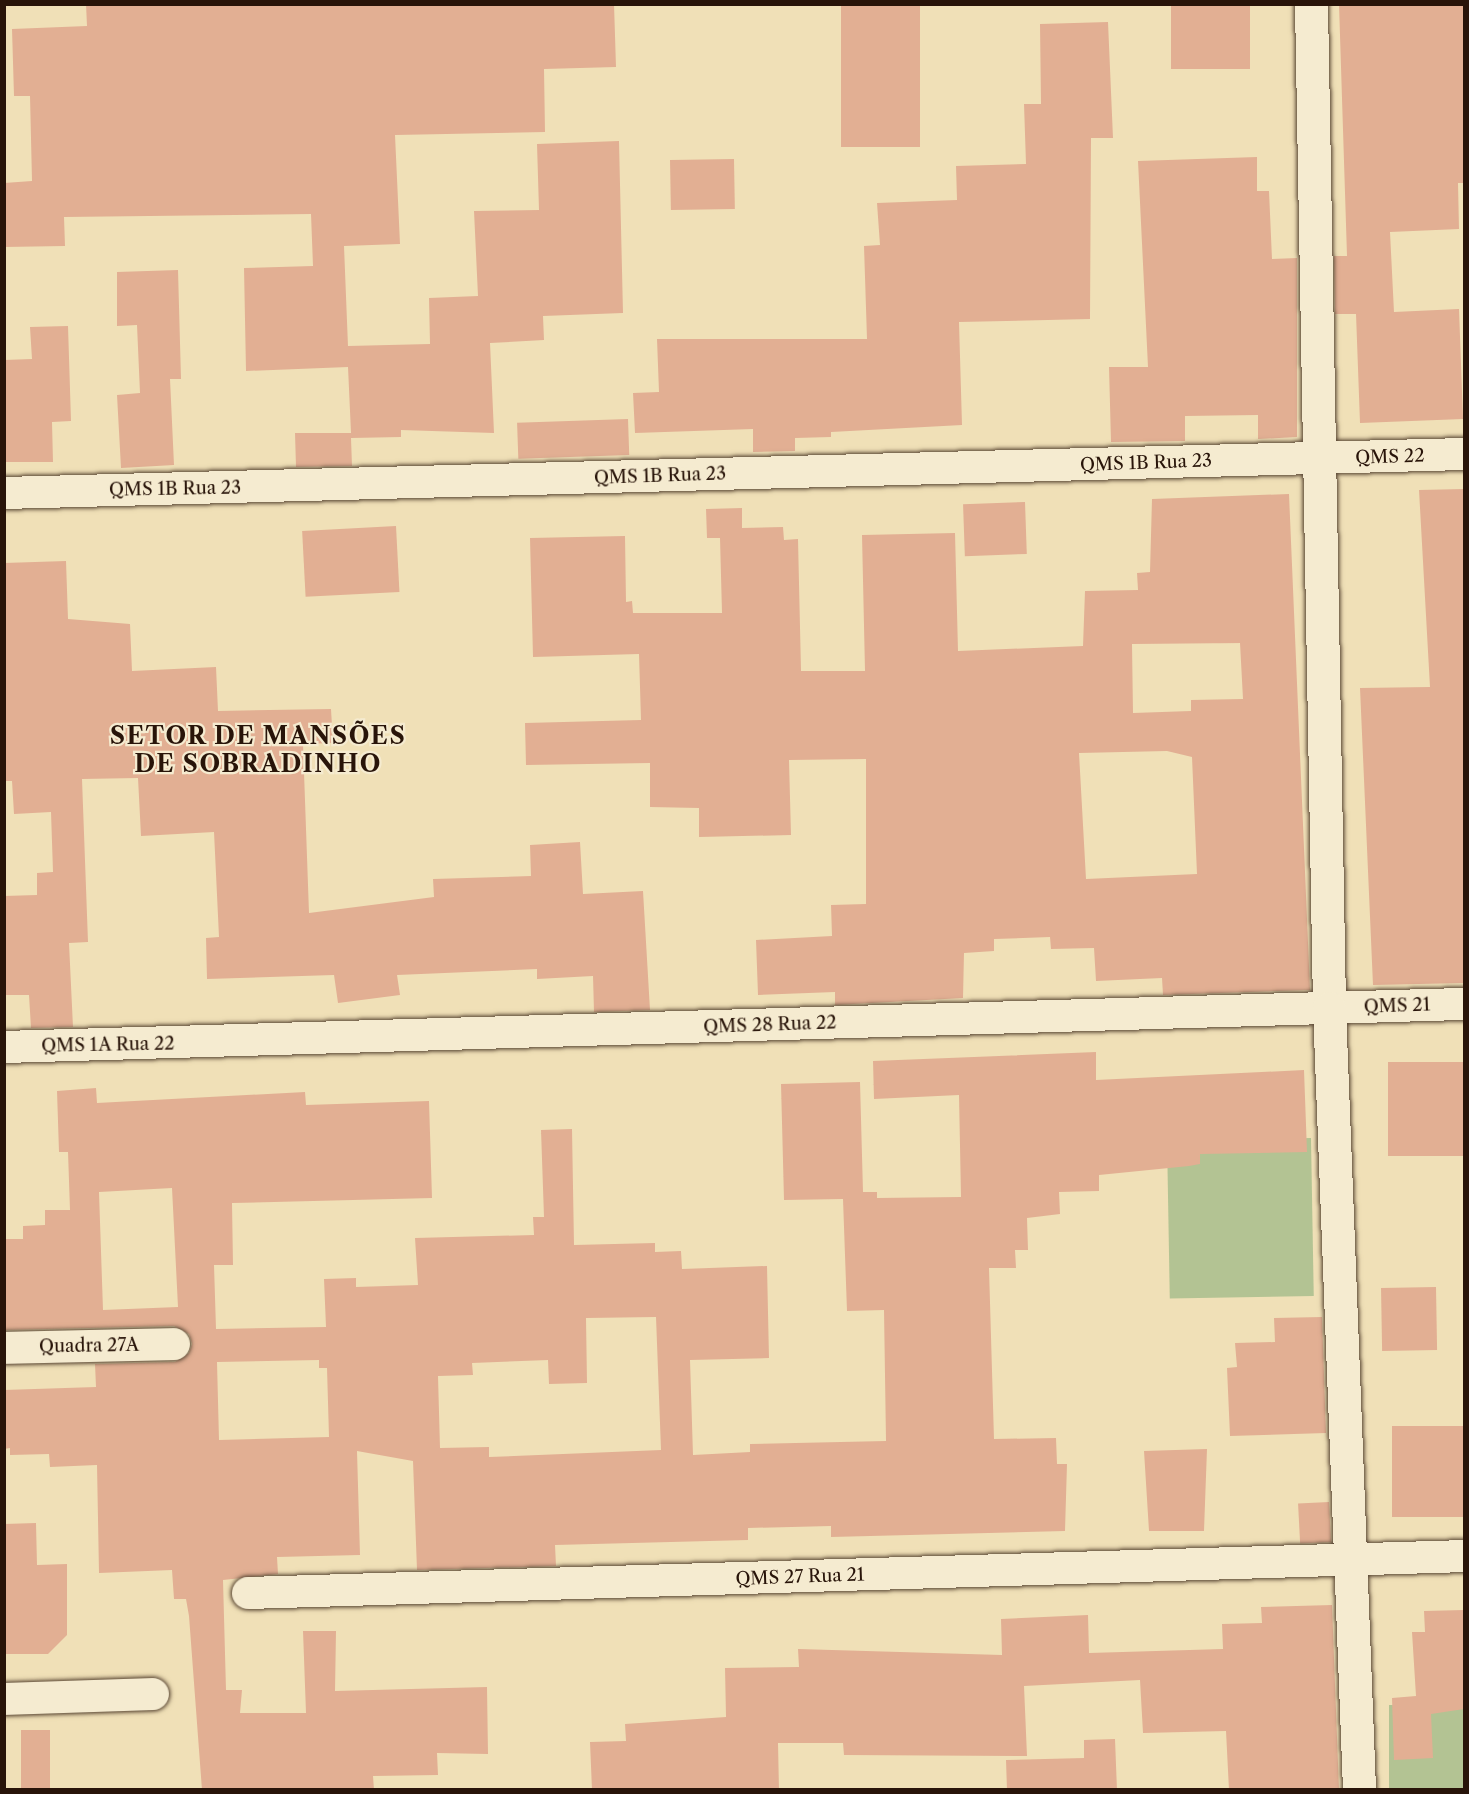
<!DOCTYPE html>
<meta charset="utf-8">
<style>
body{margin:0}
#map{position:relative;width:1469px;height:1794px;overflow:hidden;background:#f0e0b7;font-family:"Libre Caslon Text",serif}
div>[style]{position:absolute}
.green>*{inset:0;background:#b3c393;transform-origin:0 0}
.building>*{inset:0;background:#e2af93;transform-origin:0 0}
.roads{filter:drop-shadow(0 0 2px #5a4734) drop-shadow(0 0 2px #5a4734)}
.minor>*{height:32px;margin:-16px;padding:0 16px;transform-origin:16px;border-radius:16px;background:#f5ebd0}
.tertiary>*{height:33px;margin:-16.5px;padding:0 16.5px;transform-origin:16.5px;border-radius:16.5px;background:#f5ebd0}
span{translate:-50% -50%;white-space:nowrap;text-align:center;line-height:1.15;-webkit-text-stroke:4.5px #f5ebd0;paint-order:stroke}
.street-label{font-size:18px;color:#281409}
.district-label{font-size:24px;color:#281409;font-weight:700;letter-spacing:1.5px}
.frame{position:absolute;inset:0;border:6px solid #281409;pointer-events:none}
</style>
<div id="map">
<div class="green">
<i style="left:1311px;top:1138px;width:158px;height:144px;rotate:89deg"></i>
<i style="left:1464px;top:1705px;width:84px;height:75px;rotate:90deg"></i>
</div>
<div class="building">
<i style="clip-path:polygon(86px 4px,614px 4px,616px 67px,544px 69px,545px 132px,395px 135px,400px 244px,344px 246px,348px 346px,430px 344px,429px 298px,478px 296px,474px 211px,539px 210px,537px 144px,619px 141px,623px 313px,543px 316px,544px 340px,490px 343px,494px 433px,401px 430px,401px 437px,351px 438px,352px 466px,296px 467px,295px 433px,351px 433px,348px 367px,246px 371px,244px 268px,313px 266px,311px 214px,64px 217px,65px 246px,4px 247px,4px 183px,32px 181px,30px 96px,14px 96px,12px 29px,87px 26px)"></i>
<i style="left:841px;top:4px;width:79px;height:143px"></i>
<i style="left:1171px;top:4px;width:79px;height:65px"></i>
<i style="clip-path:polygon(1339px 4px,1464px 4px,1464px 183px,1458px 183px,1459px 229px,1390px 232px,1394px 312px,1459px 309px,1463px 419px,1360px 423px,1356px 314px,1335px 314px,1334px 256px,1347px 256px)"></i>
<i style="clip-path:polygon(1108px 22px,1113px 138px,1091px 138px,1090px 319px,959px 322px,962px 425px,831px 432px,831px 437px,795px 438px,795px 451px,753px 452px,753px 429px,635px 433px,633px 393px,659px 392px,657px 339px,867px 339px,864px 246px,880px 245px,877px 203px,957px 200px,956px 166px,1026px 164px,1024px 104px,1041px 104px,1040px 24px)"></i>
<i style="clip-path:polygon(1257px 157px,1257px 191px,1269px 191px,1272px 259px,1297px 258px,1297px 437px,1258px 439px,1258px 415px,1185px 416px,1185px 441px,1111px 442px,1109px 367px,1148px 367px,1138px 161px)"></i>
<i style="left:734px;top:159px;width:50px;height:64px;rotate:89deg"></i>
<i style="clip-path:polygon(178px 270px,181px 379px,170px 379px,174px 465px,121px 468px,117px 395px,140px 393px,137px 325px,117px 326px,117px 272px)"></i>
<i style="clip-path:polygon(68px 326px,71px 421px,52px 422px,53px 462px,4px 462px,4px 360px,32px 359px,30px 327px)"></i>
<i style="left:628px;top:419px;width:36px;height:111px;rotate:88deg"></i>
<i style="clip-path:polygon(1464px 489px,1464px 983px,1373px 985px,1360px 688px,1430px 687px,1419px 490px)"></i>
<i style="clip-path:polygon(evenodd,1289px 494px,1310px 990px,1163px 995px,1162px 978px,1096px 981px,1094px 948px,1051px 949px,1050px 937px,994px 939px,994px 951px,964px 953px,963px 998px,835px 1005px,835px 992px,758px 995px,756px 940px,832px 936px,831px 905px,866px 904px,866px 759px,789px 760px,791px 835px,699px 837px,699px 808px,650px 807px,650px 763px,526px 765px,525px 723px,641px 720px,639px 654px,533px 657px,530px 538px,625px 536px,626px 602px,632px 601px,633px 613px,722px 613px,720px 538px,707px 538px,706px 509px,742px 508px,742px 528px,783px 527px,784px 540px,798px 539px,801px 671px,865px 671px,862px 535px,955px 533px,958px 651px,1083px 646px,1085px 591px,1138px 590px,1137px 573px,1150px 572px,1152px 499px,1289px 494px,1240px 643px,1243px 699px,1191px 700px,1191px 711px,1133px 713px,1132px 644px,1240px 643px,1289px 494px,1167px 751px,1192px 757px,1197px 874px,1086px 879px,1079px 753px,1167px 751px)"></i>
<i style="left:1025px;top:502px;width:52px;height:62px;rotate:88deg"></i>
<i style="left:396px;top:526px;width:66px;height:94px;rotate:87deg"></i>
<i style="clip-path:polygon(66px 561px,68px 619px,130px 624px,132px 671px,216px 667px,218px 711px,331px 709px,333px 743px,303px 744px,309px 913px,434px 897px,433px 879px,531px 876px,530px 845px,580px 842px,583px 894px,643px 891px,650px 1010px,594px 1012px,593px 976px,537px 979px,537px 969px,397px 975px,400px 995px,338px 1003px,334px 975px,207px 979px,206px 938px,219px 937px,214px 832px,141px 836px,138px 778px,82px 779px,88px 942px,69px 943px,73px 1027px,31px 1028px,29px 995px,4px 995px,4px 896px,37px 895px,37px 873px,53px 872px,51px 812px,14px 814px,12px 781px,4px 781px,4px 563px)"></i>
<i style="clip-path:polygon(evenodd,1096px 1052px,1096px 1080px,1304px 1070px,1307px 1152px,1200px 1154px,1200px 1164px,1189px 1166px,1099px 1175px,1099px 1191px,1059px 1192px,1060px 1214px,1027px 1218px,1028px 1250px,1015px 1250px,1016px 1268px,989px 1268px,994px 1439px,1056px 1438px,1057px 1464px,1067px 1464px,1065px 1531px,831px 1537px,831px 1526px,748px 1528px,748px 1540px,555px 1545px,556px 1566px,417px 1570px,413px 1461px,357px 1451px,360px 1555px,277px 1557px,278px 1574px,223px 1580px,226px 1690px,242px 1690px,240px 1713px,306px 1713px,303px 1631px,336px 1631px,335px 1691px,487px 1687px,488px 1754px,437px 1753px,438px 1775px,373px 1776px,374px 1790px,202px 1790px,189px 1616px,186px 1599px,174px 1599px,172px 1570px,99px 1573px,97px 1465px,50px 1467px,49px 1454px,10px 1455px,10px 1448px,4px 1449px,4px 1390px,96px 1387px,95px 1364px,175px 1362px,189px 1353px,192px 1344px,189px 1334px,174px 1326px,4px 1330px,4px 1239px,23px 1239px,23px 1226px,45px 1225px,45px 1210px,70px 1210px,68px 1152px,59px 1152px,57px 1091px,96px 1088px,97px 1103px,305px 1092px,306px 1105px,429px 1101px,432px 1198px,232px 1203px,233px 1265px,214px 1265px,216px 1329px,326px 1327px,324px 1279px,356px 1278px,356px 1287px,418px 1285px,415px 1238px,534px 1235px,533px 1217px,544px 1217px,541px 1130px,572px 1129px,574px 1245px,655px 1243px,655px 1252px,681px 1251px,682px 1269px,767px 1266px,769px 1358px,690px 1360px,693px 1455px,750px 1452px,750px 1444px,886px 1441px,884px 1310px,847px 1311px,843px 1199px,784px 1200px,781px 1084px,860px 1082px,863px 1192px,877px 1192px,877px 1198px,961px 1197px,959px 1095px,874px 1099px,873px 1061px,1096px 1052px,172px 1188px,178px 1307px,103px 1310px,99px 1192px,172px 1188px,1096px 1052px,656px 1317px,661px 1450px,489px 1457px,489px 1447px,440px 1448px,438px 1376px,473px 1375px,472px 1363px,548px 1360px,549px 1384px,587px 1383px,586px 1318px,656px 1317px,1096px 1052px,319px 1360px,319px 1368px,327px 1368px,329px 1437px,219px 1440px,217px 1362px,319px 1360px)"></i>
<i style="left:1464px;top:1062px;width:94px;height:76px;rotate:90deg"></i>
<i style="left:1436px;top:1287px;width:63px;height:55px;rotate:89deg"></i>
<i style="clip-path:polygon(1322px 1317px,1326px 1433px,1230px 1436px,1227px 1368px,1237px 1367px,1235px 1343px,1275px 1342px,1274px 1318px)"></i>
<i style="left:1464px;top:1426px;width:91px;height:72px;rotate:90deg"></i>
<i style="clip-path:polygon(1207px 1449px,1204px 1531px,1149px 1531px,1144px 1451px)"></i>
<i style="left:1329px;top:1502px;width:40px;height:31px;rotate:87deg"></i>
<i style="clip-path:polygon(36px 1523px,37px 1565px,67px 1564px,67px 1635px,48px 1654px,4px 1654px,4px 1524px)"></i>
<i style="clip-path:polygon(1332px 1605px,1339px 1790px,1229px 1790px,1226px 1731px,1143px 1733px,1140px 1680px,1024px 1686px,1027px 1756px,844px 1755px,843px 1743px,778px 1743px,779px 1790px,592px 1790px,590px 1742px,626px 1741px,625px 1724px,726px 1717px,725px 1668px,799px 1667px,798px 1649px,1002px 1655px,1001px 1619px,1088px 1615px,1089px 1653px,1223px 1649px,1222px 1624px,1262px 1623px,1261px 1607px)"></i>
<i style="clip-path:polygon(1464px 1610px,1464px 1709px,1431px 1714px,1433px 1758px,1394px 1760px,1392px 1698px,1416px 1696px,1412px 1632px,1425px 1632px,1424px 1611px)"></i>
<i style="left:50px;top:1730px;width:60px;height:29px;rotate:90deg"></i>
<i style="clip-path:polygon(1115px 1739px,1117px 1790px,1007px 1790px,1006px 1760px,1084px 1758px,1084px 1740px)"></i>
</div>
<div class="roads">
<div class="minor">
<i style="left:4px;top:493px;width:1461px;rotate:-1.53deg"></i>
<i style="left:4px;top:1047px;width:1461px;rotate:-1.69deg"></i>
<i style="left:4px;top:1348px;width:170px;rotate:-1.3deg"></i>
<i style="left:248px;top:1593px;width:1217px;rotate:-1.74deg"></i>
<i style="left:4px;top:1699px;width:149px;rotate:-1.9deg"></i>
</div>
<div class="tertiary">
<i style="left:1311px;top:4px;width:1004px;rotate:88.97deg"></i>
<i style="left:1329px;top:1008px;width:783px;rotate:87.8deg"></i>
</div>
</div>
<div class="street-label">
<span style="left:1390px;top:457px;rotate:-2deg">QMS 22</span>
<span style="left:1146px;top:463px;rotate:-2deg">QMS 1B Rua 23</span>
<span style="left:660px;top:476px;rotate:-2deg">QMS 1B Rua 23</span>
<span style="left:175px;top:489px;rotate:-1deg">QMS 1B Rua 23</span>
<span style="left:1397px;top:1006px;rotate:-2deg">QMS 21</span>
<span style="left:770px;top:1025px;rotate:-2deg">QMS 28 Rua 22</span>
<span style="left:108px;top:1045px;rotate:-1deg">QMS 1A Rua 22</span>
<span style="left:89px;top:1346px;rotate:-1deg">Quadra 27A</span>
<span style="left:800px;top:1577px;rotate:-2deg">QMS 27 Rua 21</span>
</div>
<div class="district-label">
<span style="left:258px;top:750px">SETOR DE MANSÕES<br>DE SOBRADINHO</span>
</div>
<div class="frame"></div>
</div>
